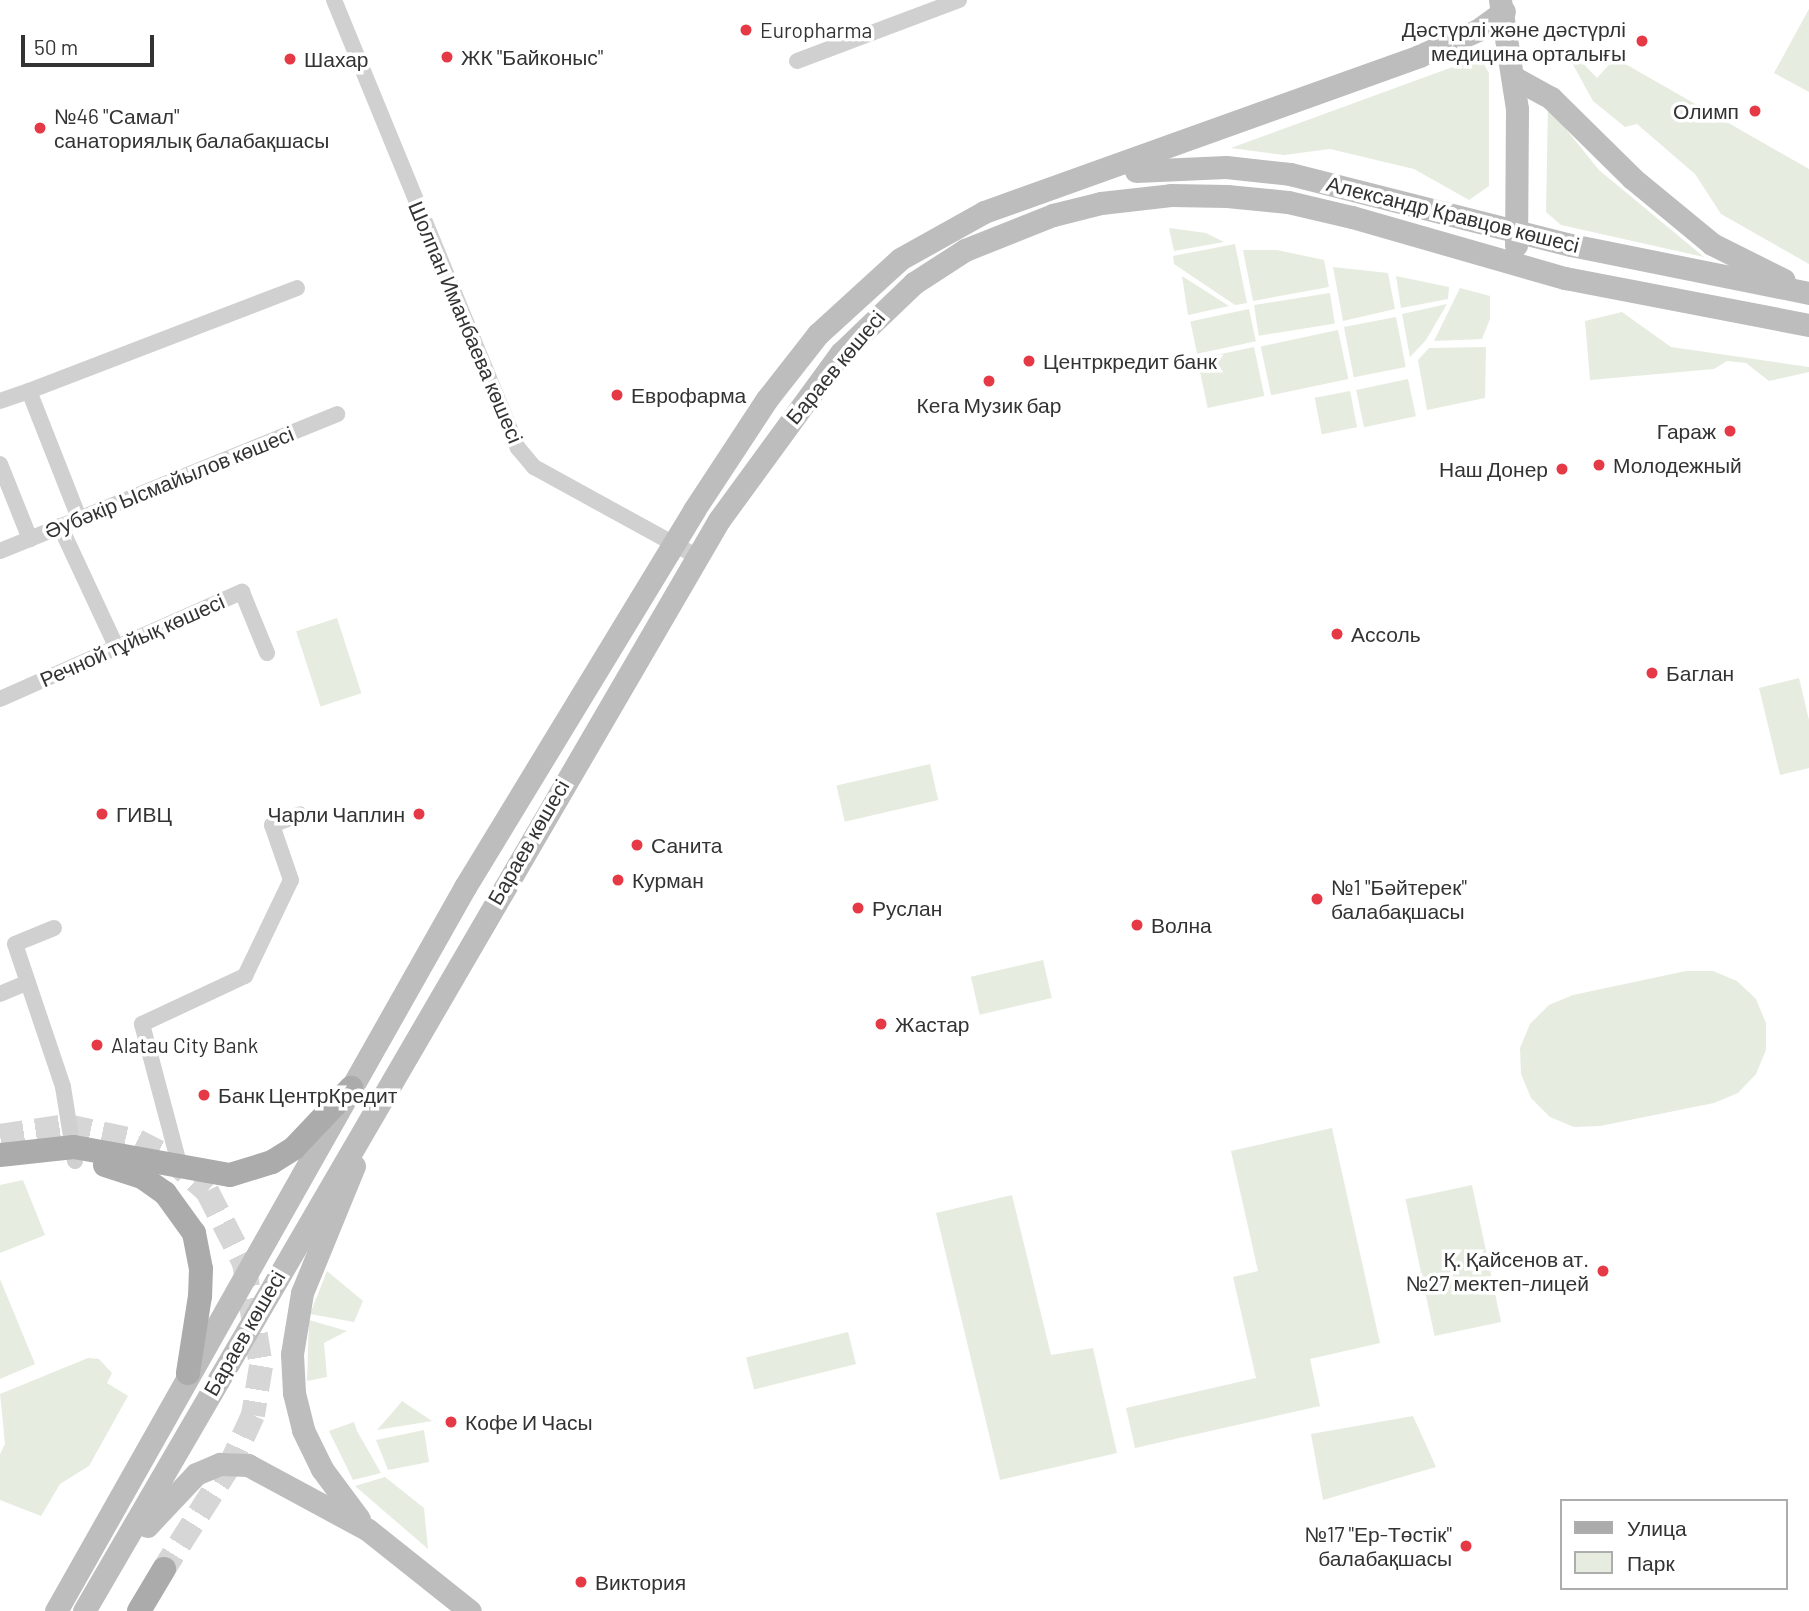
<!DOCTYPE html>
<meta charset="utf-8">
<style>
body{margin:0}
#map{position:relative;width:1809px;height:1611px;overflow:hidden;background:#fff;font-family:Barlow,sans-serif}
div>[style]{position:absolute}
.green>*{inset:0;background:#e6ecdf;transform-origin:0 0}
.primary-tunnel>*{height:24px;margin-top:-12px;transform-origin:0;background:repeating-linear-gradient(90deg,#d6d6d6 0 24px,transparent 0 36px)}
.street>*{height:16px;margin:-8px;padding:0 8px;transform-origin:8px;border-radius:8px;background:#d0d0d0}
.secondary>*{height:23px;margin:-11.5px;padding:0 11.5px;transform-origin:11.5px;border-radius:11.5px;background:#bdbdbd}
.primary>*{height:24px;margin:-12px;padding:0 12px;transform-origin:12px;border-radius:12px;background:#ababab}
.dots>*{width:19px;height:19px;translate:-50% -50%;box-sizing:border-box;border:4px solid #fff;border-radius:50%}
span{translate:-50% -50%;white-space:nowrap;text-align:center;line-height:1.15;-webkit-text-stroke:7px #fff;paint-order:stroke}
.poi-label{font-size:21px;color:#333}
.right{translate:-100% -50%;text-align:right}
.left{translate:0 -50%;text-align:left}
.street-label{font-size:21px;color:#333}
.legend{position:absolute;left:1560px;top:1499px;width:228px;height:91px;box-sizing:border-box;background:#fff;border:2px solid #adadad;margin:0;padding:9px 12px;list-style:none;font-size:21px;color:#333}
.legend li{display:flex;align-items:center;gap:14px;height:35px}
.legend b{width:35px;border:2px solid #adadad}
.scale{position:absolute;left:21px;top:35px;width:133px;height:32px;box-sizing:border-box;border:4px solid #333;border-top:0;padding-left:9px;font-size:21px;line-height:24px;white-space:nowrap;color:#333;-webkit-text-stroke:5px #fff;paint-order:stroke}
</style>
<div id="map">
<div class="green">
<i style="clip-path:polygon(1809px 9px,1809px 92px,1774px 73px)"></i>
<i style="clip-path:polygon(1576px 56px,1597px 78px,1615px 58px,1809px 169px,1809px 264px,1721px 214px,1695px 174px,1637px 124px,1625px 127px,1593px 101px,1571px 61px)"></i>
<i style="clip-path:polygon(1480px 57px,1489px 73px,1489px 186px,1469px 200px,1414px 169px,1330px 149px,1284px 155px,1231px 148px)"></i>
<i style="clip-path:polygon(1548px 107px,1599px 170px,1704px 257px,1561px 225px,1546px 212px)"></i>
<i style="clip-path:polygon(1169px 228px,1206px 233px,1224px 242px,1174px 251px)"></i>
<i style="clip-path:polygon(1235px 244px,1247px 303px,1235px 305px,1174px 264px,1173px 256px)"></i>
<i style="clip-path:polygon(1243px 250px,1277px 250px,1324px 260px,1329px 287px,1253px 301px)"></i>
<i style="clip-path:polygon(1333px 267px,1388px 273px,1395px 309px,1343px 321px)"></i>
<i style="clip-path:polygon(1182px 276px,1229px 306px,1188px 315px)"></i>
<i style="clip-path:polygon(1396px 276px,1449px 287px,1448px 299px,1401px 308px)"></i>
<i style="clip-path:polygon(1460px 288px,1490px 296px,1490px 319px,1482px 339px,1434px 341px)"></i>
<i style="left:1330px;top:293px;width:31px;height:77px;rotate:81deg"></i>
<i style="clip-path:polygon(1447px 304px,1426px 340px,1410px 357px,1402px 314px)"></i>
<i style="left:1249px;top:309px;width:33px;height:60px;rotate:78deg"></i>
<i style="clip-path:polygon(1622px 312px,1671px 347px,1809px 367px,1809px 372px,1769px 381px,1746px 363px,1727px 361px,1714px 369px,1590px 380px,1585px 321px)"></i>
<i style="left:1396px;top:317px;width:51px;height:53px;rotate:79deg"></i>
<i style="left:1338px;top:330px;width:50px;height:79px;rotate:78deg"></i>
<i style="left:1254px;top:347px;width:50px;height:58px;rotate:78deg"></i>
<i style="clip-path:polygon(1486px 347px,1485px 398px,1427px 410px,1418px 360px,1429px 348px)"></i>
<i style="left:1408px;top:379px;width:38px;height:53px;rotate:78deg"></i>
<i style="left:1350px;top:391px;width:37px;height:36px;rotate:79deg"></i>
<i style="left:337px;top:618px;width:79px;height:43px;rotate:72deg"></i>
<i style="clip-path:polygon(1799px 678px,1809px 720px,1809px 768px,1780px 775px,1759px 688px)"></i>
<i style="left:930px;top:764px;width:37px;height:96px;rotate:77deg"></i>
<i style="left:1043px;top:960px;width:39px;height:74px;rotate:77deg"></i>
<i style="clip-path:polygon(1686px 971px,1713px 971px,1737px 981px,1756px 999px,1766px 1023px,1766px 1050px,1756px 1074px,1738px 1093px,1714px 1103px,1600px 1126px,1574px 1127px,1550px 1117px,1531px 1098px,1521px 1074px,1520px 1048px,1530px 1024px,1549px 1005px,1573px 995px)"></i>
<i style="clip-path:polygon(1332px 1128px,1380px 1343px,1310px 1359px,1320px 1406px,1135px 1448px,1126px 1408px,1256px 1378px,1233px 1277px,1258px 1271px,1231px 1151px)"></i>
<i style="clip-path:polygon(23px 1180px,45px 1235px,0 1253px,0 1185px)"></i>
<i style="left:1472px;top:1185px;width:140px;height:68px;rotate:78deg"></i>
<i style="clip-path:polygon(1012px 1195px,1051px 1355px,1093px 1348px,1117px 1453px,1000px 1480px,936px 1213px)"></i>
<i style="clip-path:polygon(327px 1271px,363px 1301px,354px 1322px,310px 1314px)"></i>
<i style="clip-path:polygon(0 1279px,35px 1364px,0 1379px)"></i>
<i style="clip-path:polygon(309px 1320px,347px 1331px,324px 1343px,327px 1377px,307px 1381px)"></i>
<i style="left:848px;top:1332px;width:33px;height:105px;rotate:76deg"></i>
<i style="clip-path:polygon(88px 1358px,99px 1359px,112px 1373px,107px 1383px,128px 1396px,89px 1466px,60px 1484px,41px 1516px,0 1500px,0 1454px,5px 1444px,0 1394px)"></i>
<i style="clip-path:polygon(402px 1401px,432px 1421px,377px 1430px,392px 1413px)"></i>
<i style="clip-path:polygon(1413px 1416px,1436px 1467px,1323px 1500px,1311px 1434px)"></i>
<i style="clip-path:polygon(354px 1422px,357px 1431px,381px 1473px,353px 1480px,329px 1431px)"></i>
<i style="clip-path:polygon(424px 1430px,429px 1462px,388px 1470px,376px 1440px)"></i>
<i style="clip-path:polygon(385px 1477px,424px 1508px,428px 1549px,355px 1486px)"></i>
</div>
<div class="primary-tunnel">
<i style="left:0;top:1136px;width:68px;rotate:-8.5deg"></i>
<i style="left:67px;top:1126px;width:72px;rotate:12.1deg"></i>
<i style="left:137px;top:1141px;width:35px;rotate:27deg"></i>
<i style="left:168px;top:1157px;width:52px;rotate:41.1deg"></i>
<i style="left:207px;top:1191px;width:81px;rotate:62.8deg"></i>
<i style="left:244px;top:1263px;width:104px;rotate:80.6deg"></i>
<i style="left:261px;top:1366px;width:50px;rotate:99.3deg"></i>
<i style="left:253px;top:1415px;width:53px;rotate:114.6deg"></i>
<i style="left:231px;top:1463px;width:125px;rotate:122.3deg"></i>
</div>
<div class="street">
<i style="left:334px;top:0;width:484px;rotate:67.7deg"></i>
<i style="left:518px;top:448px;width:25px;rotate:50deg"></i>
<i style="left:534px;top:467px;width:187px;rotate:28.8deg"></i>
<i style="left:797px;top:61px;width:173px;rotate:-20.6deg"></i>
<i style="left:29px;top:391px;width:287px;rotate:-21deg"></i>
<i style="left:0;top:401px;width:31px;rotate:-19deg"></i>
<i style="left:29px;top:391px;width:136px;rotate:68.5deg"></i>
<i style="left:0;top:464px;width:81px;rotate:68.2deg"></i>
<i style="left:60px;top:526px;width:132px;rotate:65deg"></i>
<i style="left:0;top:551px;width:364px;rotate:-22.1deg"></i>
<i style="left:0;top:699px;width:265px;rotate:-23.9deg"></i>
<i style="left:242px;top:592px;width:66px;rotate:67.7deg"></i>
<i style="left:54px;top:928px;width:42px;rotate:157.7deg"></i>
<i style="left:15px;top:944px;width:151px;rotate:71.4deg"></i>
<i style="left:63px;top:1087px;width:75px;rotate:80.8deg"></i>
<i style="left:0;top:994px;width:30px;rotate:-23deg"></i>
<i style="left:180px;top:1167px;width:148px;rotate:-104.9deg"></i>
<i style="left:142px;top:1024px;width:114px;rotate:-25deg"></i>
<i style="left:245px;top:976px;width:106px;rotate:-64.4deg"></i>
<i style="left:291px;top:880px;width:58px;rotate:-109.1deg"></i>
<i style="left:272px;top:825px;width:30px;rotate:-21deg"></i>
</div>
<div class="secondary">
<i style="left:1500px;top:0;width:110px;rotate:81.1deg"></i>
<i style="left:1517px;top:109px;width:136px;rotate:90.4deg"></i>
<i style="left:1513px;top:77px;width:43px;rotate:28.9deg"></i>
<i style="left:1551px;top:98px;width:114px;rotate:44.6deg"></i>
<i style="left:1632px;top:178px;width:104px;rotate:39.5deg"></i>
<i style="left:1712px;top:244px;width:80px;rotate:26.6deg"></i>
<i style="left:1136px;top:171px;width:90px;rotate:-2.5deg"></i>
<i style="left:1226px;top:167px;width:64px;rotate:6.2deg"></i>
<i style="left:1290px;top:174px;width:290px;rotate:14.2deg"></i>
<i style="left:1571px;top:245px;width:243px;rotate:11.4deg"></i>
<i style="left:354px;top:1166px;width:137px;rotate:112.3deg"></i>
<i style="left:302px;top:1293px;width:62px;rotate:99.3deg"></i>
<i style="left:292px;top:1354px;width:39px;rotate:87deg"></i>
<i style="left:294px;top:1393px;width:38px;rotate:76deg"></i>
<i style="left:303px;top:1430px;width:43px;rotate:64deg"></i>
<i style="left:322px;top:1469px;width:62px;rotate:53.5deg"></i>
<i style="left:147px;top:1526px;width:71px;rotate:-46.7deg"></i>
<i style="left:196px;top:1474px;width:26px;rotate:-23deg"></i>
<i style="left:220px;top:1464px;width:28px;rotate:2deg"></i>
<i style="left:248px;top:1465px;width:136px;rotate:28.4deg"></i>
<i style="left:368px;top:1530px;width:130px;rotate:38.5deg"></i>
<i style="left:56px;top:1611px;width:832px;rotate:-60.54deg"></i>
<i style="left:465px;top:887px;width:441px;rotate:-58.7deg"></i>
<i style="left:694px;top:510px;width:133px;rotate:-56.7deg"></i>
<i style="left:767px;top:399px;width:83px;rotate:-51.9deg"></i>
<i style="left:818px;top:334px;width:111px;rotate:-42.4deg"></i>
<i style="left:900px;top:259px;width:96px;rotate:-29.2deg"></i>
<i style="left:984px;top:212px;width:462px;rotate:-19.7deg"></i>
<i style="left:1419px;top:56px;width:64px;rotate:-23.8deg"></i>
<i style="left:1478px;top:30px;width:32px;rotate:-36deg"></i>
<i style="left:84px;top:1611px;width:1262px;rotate:-59.8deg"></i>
<i style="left:719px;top:520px;width:207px;rotate:-53.9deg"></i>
<i style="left:841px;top:353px;width:101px;rotate:-43.8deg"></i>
<i style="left:914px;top:283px;width:61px;rotate:-32.9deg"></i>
<i style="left:965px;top:250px;width:95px;rotate:-21.7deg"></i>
<i style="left:1053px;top:215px;width:49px;rotate:-14deg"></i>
<i style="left:1101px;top:203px;width:70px;rotate:-6.5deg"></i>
<i style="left:1171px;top:195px;width:56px;rotate:1deg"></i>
<i style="left:1227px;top:196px;width:61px;rotate:5.6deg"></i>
<i style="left:1288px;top:202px;width:66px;rotate:13.2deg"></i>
<i style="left:1352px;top:217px;width:222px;rotate:16deg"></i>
<i style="left:1565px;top:278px;width:248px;rotate:10.9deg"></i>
</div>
<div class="primary">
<i style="left:0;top:1155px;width:74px;rotate:-6.2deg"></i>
<i style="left:74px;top:1147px;width:158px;rotate:10.2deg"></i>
<i style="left:230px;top:1175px;width:44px;rotate:-17.2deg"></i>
<i style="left:272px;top:1162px;width:26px;rotate:-32deg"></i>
<i style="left:294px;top:1148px;width:83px;rotate:-46.5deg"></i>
<i style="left:105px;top:1165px;width:39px;rotate:18deg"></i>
<i style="left:142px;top:1177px;width:28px;rotate:35deg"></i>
<i style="left:165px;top:1193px;width:49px;rotate:54.1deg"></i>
<i style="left:194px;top:1233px;width:37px;rotate:79deg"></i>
<i style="left:201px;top:1269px;width:27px;rotate:92deg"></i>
<i style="left:200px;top:1296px;width:78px;rotate:98.9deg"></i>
<i style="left:139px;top:1611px;width:49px;rotate:-59.2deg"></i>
</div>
<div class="dots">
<i style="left:746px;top:30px;background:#e63946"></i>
<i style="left:1642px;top:41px;background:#e63946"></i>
<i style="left:447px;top:57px;background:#e63946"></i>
<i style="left:290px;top:59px;background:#e63946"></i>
<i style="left:1755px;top:111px;background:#e63946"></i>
<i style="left:40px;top:128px;background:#e63946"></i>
<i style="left:1029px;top:361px;background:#e63946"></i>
<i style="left:989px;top:381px;background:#e63946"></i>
<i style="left:617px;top:395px;background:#e63946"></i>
<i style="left:1730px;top:431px;background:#e63946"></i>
<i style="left:1599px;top:465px;background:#e63946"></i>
<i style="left:1562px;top:469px;background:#e63946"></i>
<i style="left:1337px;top:634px;background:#e63946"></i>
<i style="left:1652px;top:673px;background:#e63946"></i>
<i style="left:102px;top:814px;background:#e63946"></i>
<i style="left:419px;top:814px;background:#e63946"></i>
<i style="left:637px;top:845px;background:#e63946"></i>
<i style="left:618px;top:880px;background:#e63946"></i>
<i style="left:1317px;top:899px;background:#e63946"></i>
<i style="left:858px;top:908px;background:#e63946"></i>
<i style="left:1137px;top:925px;background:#e63946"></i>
<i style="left:881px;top:1024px;background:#e63946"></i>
<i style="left:97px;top:1045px;background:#e63946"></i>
<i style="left:204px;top:1095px;background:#e63946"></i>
<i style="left:1603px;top:1271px;background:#e63946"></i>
<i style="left:451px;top:1422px;background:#e63946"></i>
<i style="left:1466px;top:1546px;background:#e63946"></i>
<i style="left:581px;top:1582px;background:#e63946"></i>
</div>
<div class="poi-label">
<span class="right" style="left:1626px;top:41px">Дәстүрлі және дәстүрлі<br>медицина орталығы</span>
<span class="left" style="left:760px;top:30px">Europharma</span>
<span class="left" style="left:461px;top:57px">ЖК "Байконыс"</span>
<span class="left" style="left:304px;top:59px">Шахар</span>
<span class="right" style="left:1739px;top:111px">Олимп</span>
<span class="left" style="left:54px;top:128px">№46 "Самал"<br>санаториялық балабақшасы</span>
<span class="left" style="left:1043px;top:361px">Центркредит банк</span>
<span class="left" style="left:631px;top:395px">Еврофарма</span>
<span style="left:989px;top:405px">Кега Музик бар</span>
<span class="right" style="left:1716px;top:431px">Гараж</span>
<span class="left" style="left:1613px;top:465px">Молодежный</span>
<span class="right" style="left:1548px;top:469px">Наш Донер</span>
<span class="left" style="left:1351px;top:634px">Ассоль</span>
<span class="left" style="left:1666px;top:673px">Баглан</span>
<span class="left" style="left:116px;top:814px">ГИВЦ</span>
<span class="right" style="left:405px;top:814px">Чарли Чаплин</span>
<span class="left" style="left:651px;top:845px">Санита</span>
<span class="left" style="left:632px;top:880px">Курман</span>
<span class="left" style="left:1331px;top:899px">№1 "Бәйтерек"<br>балабақшасы</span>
<span class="left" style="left:872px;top:908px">Руслан</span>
<span class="left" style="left:1151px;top:925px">Волна</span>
<span class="left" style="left:895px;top:1024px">Жастар</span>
<span class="left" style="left:111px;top:1045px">Alatau City Bank</span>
<span class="left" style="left:218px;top:1095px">Банк ЦентрКредит</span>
<span class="right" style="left:1589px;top:1271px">Қ. Қайсенов ат.<br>№27 мектеп-лицей</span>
<span class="left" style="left:465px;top:1422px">Кофе И Часы</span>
<span class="right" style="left:1452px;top:1546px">№17 "Ер-Төстік"<br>балабақшасы</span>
<span class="left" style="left:595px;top:1582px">Виктория</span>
</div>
<div class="street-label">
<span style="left:1453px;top:214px;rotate:14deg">Александр Кравцов көшесі</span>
<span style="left:466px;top:322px;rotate:67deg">Шолпан Иманбаева көшесі</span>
<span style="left:835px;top:367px;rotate:-50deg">Бараев көшесі</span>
<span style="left:169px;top:482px;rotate:-22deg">Әубәкір Ысмайылов көшесі</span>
<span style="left:132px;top:640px;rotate:-24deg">Речной тұйық көшесі</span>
<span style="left:528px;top:842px;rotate:-60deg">Бараев көшесі</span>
<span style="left:244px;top:1333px;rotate:-60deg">Бараев көшесі</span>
</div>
<ul class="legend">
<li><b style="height:9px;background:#ababab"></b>Улица</li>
<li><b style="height:19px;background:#e6ecdf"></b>Парк</li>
</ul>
<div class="scale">50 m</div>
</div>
